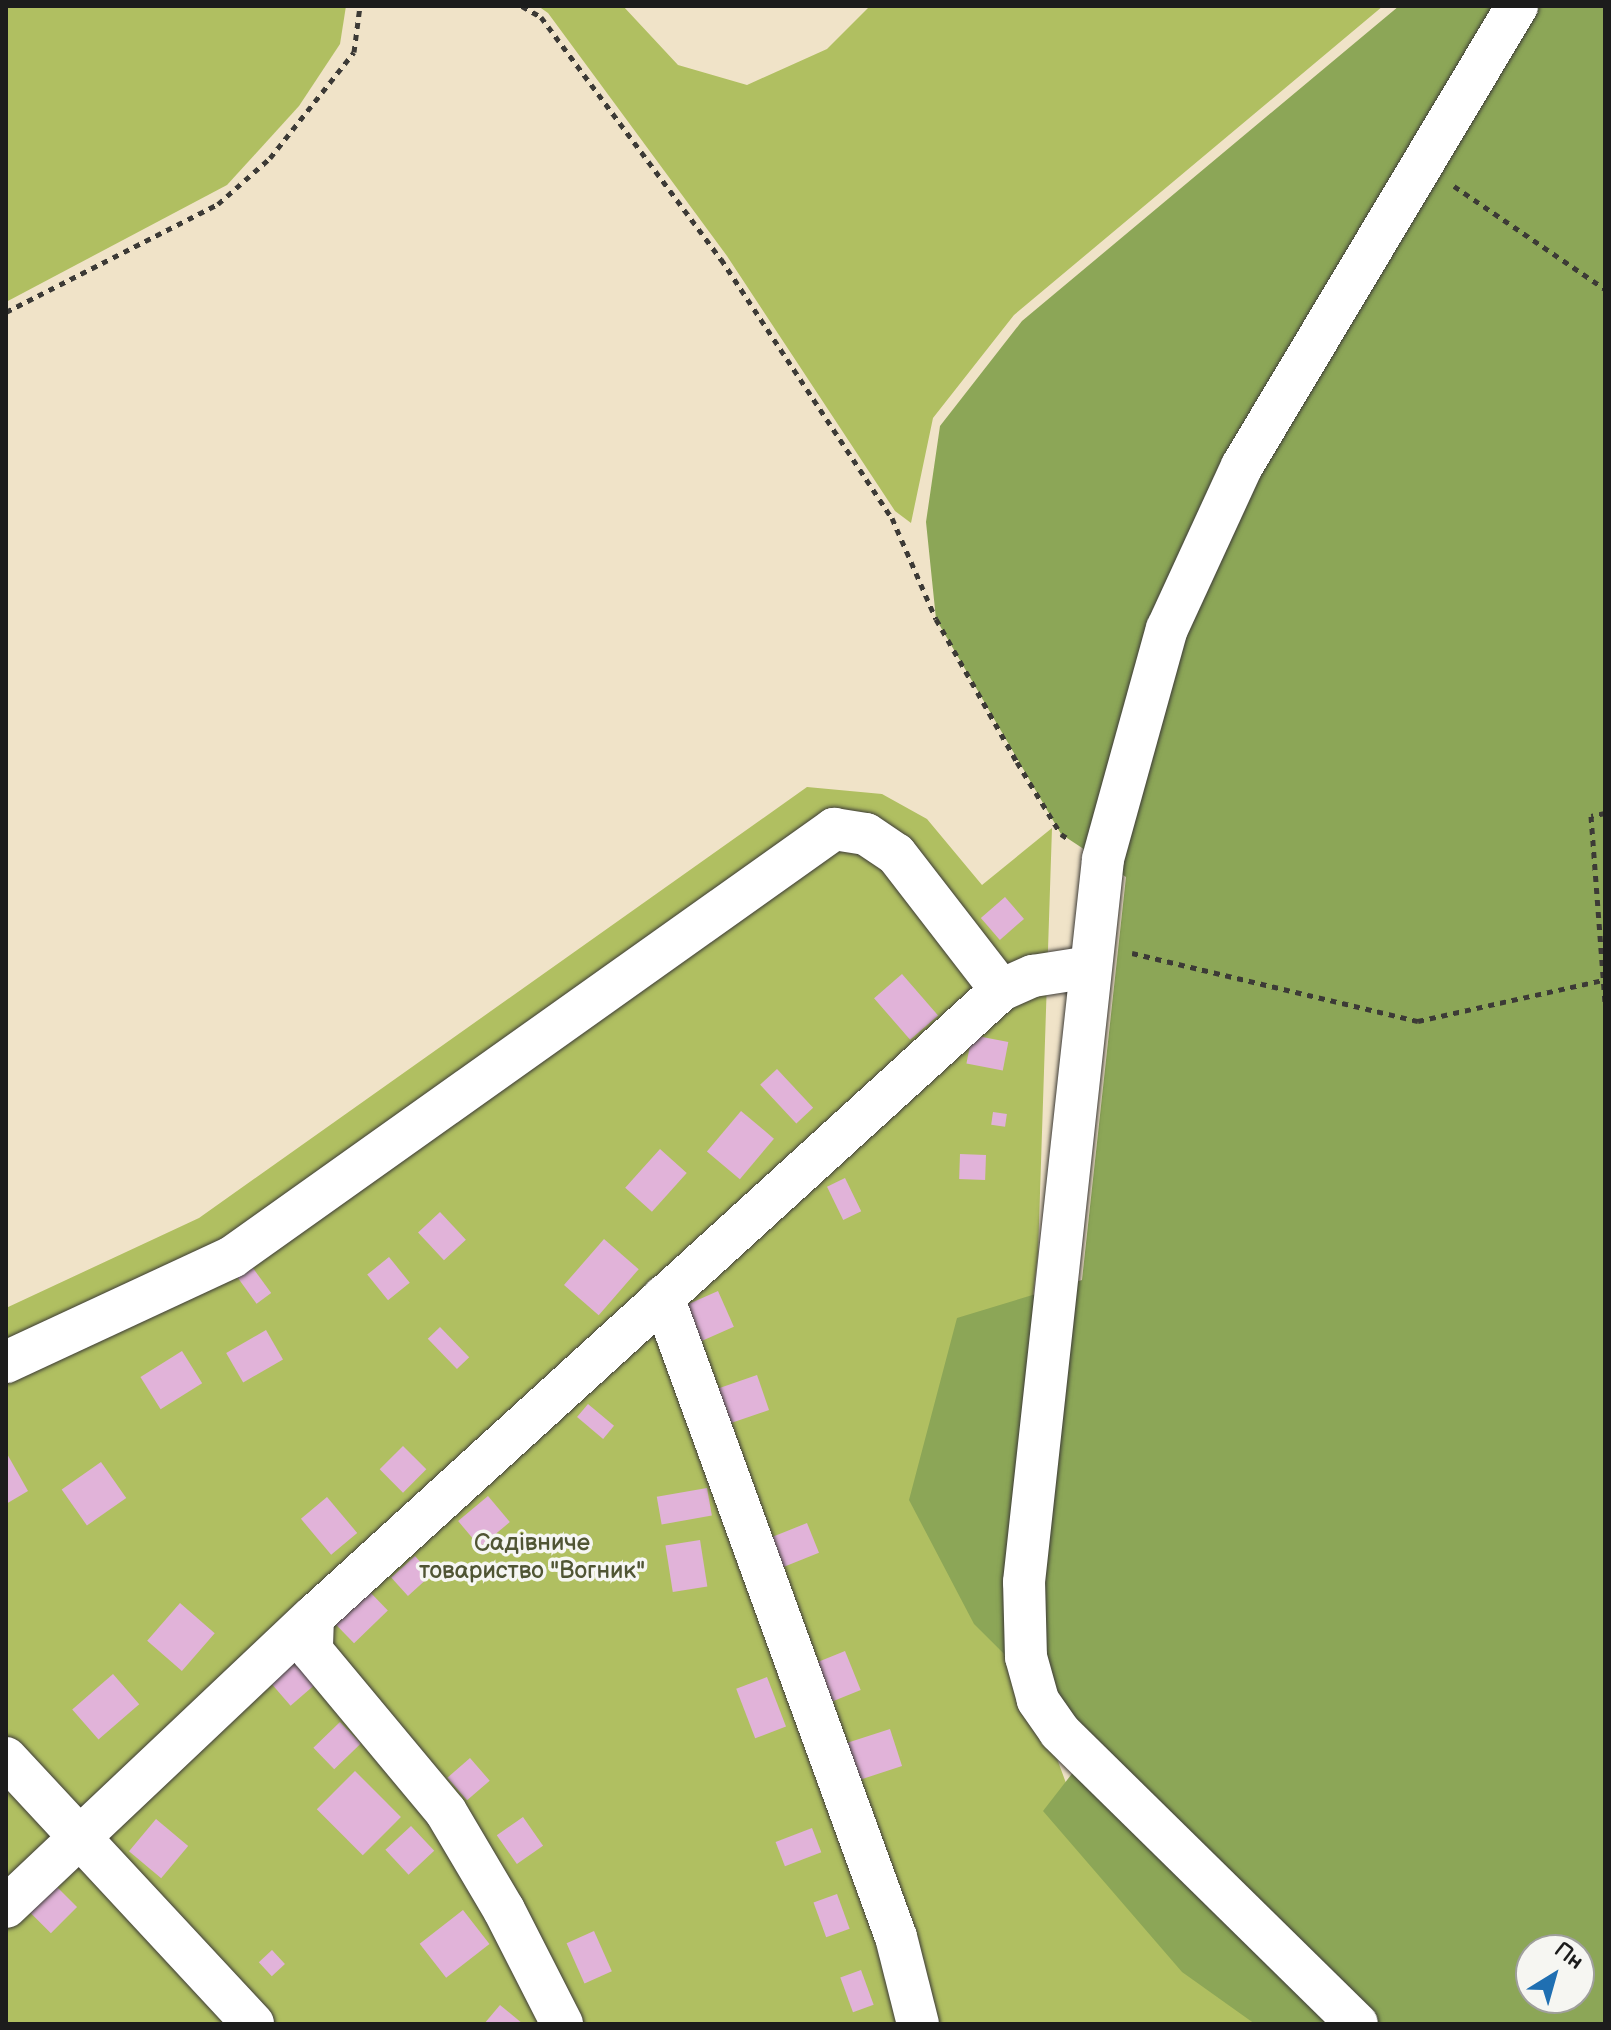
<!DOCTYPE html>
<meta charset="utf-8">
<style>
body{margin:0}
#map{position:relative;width:1611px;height:2030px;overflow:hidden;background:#f0e3c8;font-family:"Balsamiq Sans",sans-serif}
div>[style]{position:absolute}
.green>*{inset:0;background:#b0bf61}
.forest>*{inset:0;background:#8ca657}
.building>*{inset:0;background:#e1b3d9;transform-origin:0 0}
.path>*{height:5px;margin-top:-2.5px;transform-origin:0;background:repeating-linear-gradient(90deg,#3c3a36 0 6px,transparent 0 12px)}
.roads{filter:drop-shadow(0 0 2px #3c3a36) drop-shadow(0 0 2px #3c3a36)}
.minor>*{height:42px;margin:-21px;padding:0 21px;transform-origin:21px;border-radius:21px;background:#fff}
span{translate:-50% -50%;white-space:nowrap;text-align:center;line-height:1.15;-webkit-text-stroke:7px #f6f6f2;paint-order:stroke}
.park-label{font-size:24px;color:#505534}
.frame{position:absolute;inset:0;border:8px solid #1c1c1c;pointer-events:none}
.north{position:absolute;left:1515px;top:1934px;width:80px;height:80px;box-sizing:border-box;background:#f6f6f2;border:2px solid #9f9f9c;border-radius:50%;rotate:37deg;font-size:22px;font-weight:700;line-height:32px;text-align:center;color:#1c1c1c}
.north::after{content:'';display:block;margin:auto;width:28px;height:36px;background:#1f6fb2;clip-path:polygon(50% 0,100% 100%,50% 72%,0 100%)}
</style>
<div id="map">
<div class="green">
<i style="clip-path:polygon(6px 6px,346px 6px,340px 44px,299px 106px,227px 185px,6px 302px)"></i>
<i style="clip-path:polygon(538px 6px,623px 6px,678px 65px,747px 85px,827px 49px,870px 6px,1383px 6px,1014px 315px,933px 418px,911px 523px,895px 511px,727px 256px,548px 13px)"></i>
<i style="clip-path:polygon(807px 787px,882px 794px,927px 819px,982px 885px,1052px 828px,1038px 1254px,997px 1596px,1073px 1802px,1360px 2024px,6px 2024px,6px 1308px,199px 1218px)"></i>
</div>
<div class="forest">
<i style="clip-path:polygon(evenodd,1399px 6px,1605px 6px,1605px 2024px,1255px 2024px,1182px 1972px,1043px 1811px,1095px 1744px,974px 1624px,909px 1500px,957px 1318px,1082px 1280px,1126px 877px,1061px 834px,936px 619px,926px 522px,940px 426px,1022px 321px,1399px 6px,1531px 1950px,1579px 1950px,1579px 1998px,1531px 1998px,1531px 1950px)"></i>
</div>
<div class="building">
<i style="left:1005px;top:897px;width:29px;height:32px;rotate:49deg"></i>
<i style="left:902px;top:974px;width:55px;height:37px;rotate:49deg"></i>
<i style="left:972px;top:1035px;width:37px;height:29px;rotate:11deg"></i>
<i style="left:777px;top:1069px;width:53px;height:23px;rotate:47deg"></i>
<i style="left:741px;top:1111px;width:43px;height:53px;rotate:40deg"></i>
<i style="left:993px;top:1112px;width:14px;height:13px;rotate:8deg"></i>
<i style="left:660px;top:1149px;width:36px;height:52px;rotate:42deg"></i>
<i style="left:960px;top:1154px;width:26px;height:25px;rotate:2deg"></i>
<i style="left:845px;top:1178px;width:37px;height:20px;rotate:64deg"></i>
<i style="left:440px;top:1212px;width:38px;height:30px;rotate:47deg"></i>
<i style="left:604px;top:1239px;width:46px;height:61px;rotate:41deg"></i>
<i style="left:389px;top:1257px;width:33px;height:28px;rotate:51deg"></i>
<i style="left:250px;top:1264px;width:36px;height:18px;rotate:54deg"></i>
<i style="left:718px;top:1291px;width:39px;height:39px;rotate:66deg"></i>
<i style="left:440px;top:1327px;width:42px;height:17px;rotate:46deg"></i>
<i style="left:266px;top:1330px;width:34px;height:46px;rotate:60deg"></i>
<i style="left:182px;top:1351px;width:38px;height:49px;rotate:58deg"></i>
<i style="left:757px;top:1375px;width:37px;height:48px;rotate:71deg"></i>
<i style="left:588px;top:1404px;width:34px;height:17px;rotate:40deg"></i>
<i style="left:403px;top:1446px;width:33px;height:33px;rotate:45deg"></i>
<i style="clip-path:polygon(6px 1452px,28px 1491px,6px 1504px)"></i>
<i style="left:101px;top:1462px;width:44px;height:48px;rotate:55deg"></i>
<i style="left:707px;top:1488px;width:28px;height:51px;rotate:80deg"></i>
<i style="left:488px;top:1496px;width:34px;height:39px;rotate:50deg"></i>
<i style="left:327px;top:1497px;width:47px;height:34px;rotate:50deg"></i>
<i style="left:807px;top:1523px;width:32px;height:43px;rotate:68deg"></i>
<i style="left:700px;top:1540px;width:47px;height:35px;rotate:81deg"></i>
<i style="left:415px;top:1556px;width:25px;height:32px;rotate:48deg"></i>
<i style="left:367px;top:1589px;width:30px;height:47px;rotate:46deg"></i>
<i style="left:180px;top:1603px;width:46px;height:50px;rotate:41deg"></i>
<i style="left:845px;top:1651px;width:42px;height:34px;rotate:68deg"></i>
<i style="left:299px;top:1656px;width:32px;height:39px;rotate:49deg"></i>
<i style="left:113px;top:1674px;width:40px;height:54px;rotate:49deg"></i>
<i style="left:767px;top:1677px;width:53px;height:33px;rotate:69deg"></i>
<i style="left:340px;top:1722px;width:30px;height:37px;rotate:46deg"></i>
<i style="left:890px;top:1729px;width:39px;height:52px;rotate:72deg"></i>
<i style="left:470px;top:1758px;width:30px;height:30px;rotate:49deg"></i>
<i style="left:355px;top:1771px;width:65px;height:54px;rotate:45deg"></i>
<i style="left:523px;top:1817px;width:35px;height:32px;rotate:55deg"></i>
<i style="left:156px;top:1819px;width:42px;height:42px;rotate:40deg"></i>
<i style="left:411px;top:1826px;width:34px;height:35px;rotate:47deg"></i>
<i style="left:812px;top:1828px;width:26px;height:39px;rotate:69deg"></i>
<i style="left:53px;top:1883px;width:34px;height:37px;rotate:45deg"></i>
<i style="left:837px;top:1894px;width:37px;height:25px;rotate:70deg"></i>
<i style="left:463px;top:1910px;width:43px;height:55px;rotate:52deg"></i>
<i style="left:594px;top:1931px;width:44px;height:30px;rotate:66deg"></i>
<i style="left:272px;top:1950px;width:19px;height:18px;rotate:47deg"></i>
<i style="left:861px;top:1970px;width:37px;height:22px;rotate:70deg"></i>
<i style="clip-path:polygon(500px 2005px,523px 2024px,484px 2024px)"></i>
</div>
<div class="path">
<i style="left:522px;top:6px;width:22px;rotate:30deg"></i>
<i style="left:541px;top:17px;width:302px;rotate:53.4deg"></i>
<i style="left:721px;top:259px;width:310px;rotate:56.6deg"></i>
<i style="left:892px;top:518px;width:110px;rotate:66.5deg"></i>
<i style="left:936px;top:619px;width:164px;rotate:60.5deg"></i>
<i style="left:1017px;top:762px;width:84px;rotate:58.6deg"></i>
<i style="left:1061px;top:834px;width:7px;rotate:34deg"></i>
<i style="left:1454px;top:186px;width:183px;rotate:34.3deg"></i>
<i style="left:6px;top:312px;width:238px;rotate:-27deg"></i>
<i style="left:218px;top:204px;width:69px;rotate:-41.5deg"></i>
<i style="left:270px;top:158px;width:135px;rotate:-51.6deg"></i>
<i style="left:354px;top:52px;width:46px;rotate:-82.6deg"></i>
<i style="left:1605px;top:813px;width:14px;rotate:168deg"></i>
<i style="left:1591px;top:816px;width:187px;rotate:85.7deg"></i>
<i style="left:1132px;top:953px;width:294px;rotate:13.4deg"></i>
<i style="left:1418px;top:1021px;width:189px;rotate:-12.5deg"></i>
</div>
<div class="roads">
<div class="minor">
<i style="left:663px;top:1297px;width:681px;rotate:70deg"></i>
<i style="left:896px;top:1937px;width:90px;rotate:75.8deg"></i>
<i style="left:6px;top:1362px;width:249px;rotate:-24.9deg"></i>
<i style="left:232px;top:1257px;width:739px;rotate:-35.41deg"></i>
<i style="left:834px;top:829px;width:32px;rotate:9deg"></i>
<i style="left:866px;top:834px;width:36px;rotate:34deg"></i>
<i style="left:896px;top:854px;width:172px;rotate:52.3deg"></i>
<i style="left:313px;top:1617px;width:34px;rotate:92deg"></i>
<i style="left:312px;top:1651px;width:209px;rotate:50.2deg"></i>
<i style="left:446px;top:1812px;width:114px;rotate:59.4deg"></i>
<i style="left:504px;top:1910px;width:128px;rotate:63deg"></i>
<i style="left:6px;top:1758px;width:363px;rotate:47.1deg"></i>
<i style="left:6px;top:1907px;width:422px;rotate:-43.4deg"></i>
<i style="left:313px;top:1617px;width:931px;rotate:-42.34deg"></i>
<i style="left:1001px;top:990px;width:35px;rotate:-24deg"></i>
<i style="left:1033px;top:976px;width:58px;rotate:-9deg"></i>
<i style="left:1357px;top:2024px;width:417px;rotate:-135.5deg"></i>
<i style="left:1060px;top:1732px;width:39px;rotate:-125deg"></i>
<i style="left:1038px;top:1700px;width:45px;rotate:-105.6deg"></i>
<i style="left:1026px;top:1657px;width:75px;rotate:-91.5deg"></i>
<i style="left:1024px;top:1582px;width:727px;rotate:-83.76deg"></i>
<i style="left:1103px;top:859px;width:239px;rotate:-74.5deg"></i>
<i style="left:1167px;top:629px;width:179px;rotate:-65.3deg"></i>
<i style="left:1242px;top:466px;width:536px;rotate:-59.13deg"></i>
</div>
</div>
<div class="park-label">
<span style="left:532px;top:1557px">Садівниче<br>товариство "Вогник"</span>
</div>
<div class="frame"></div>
<div class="north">Пн</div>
</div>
